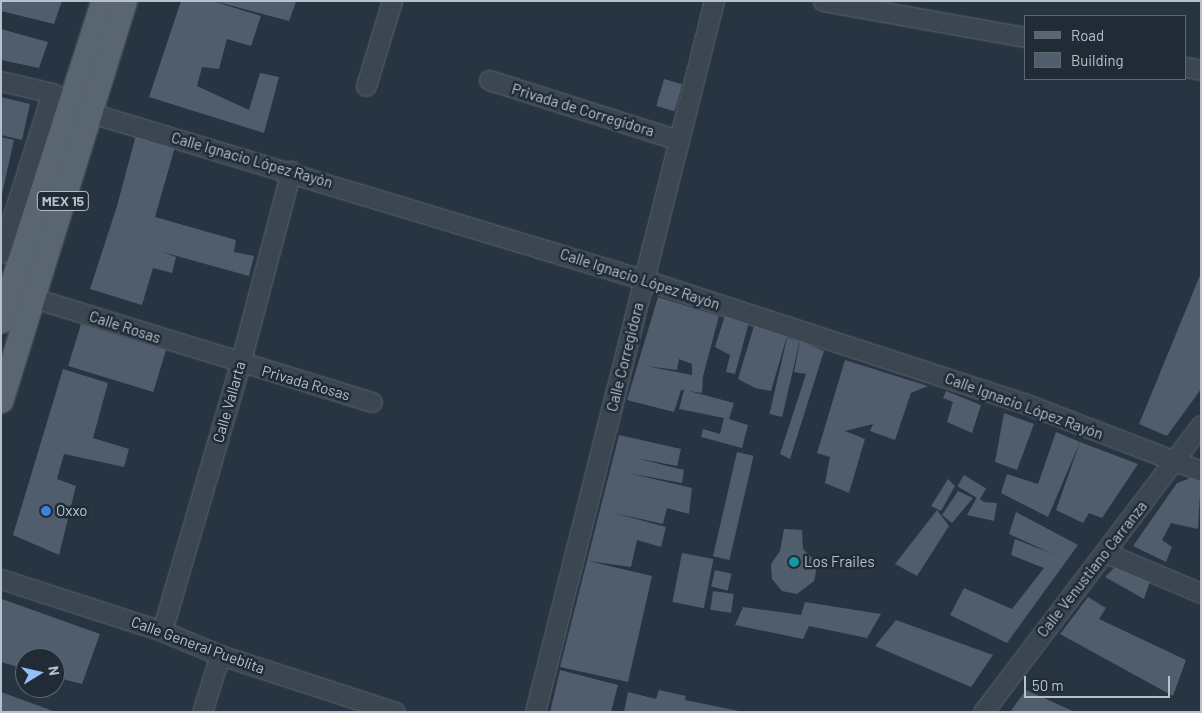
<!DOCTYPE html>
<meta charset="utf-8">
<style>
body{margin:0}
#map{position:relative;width:1202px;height:713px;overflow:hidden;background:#273441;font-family:Barlow,sans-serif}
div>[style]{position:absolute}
.building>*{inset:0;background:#505d6c;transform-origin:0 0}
.roads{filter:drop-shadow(0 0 1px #59646e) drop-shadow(0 0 1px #59646e)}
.minor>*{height:19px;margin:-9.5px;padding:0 9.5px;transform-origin:9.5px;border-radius:9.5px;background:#3b4651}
.major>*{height:24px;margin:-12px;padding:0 12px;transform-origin:12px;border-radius:12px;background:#596571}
.dots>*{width:14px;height:14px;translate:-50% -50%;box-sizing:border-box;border:2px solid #202b36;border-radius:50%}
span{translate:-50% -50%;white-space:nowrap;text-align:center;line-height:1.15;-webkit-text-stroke:5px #202b36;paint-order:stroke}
.shield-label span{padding:1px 4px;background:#202b36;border:1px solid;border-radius:4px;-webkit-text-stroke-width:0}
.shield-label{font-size:14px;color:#b8c1cb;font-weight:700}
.street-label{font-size:15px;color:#b8c1cb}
.poi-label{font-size:15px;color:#b8c1cb}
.left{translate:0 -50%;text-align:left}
.frame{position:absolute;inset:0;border:2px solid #b8c1cb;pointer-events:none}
.legend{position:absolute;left:1024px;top:15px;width:162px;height:65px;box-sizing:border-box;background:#202b36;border:1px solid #5d6772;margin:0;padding:6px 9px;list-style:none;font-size:15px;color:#b8c1cb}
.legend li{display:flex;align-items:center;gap:10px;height:25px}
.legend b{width:25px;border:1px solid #5d6772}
.north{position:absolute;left:15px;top:648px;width:50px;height:50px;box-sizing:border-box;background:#202b36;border:1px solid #5d6772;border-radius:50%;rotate:81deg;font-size:14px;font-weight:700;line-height:20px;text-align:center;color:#b8c1cb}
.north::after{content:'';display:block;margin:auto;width:18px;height:22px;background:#92c0f6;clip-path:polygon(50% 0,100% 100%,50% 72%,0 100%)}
.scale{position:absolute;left:1024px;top:676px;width:146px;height:22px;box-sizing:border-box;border:2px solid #b8c1cb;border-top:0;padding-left:6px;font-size:15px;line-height:18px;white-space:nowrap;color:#b8c1cb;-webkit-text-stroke:4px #202b36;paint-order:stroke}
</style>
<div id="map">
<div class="building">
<i style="clip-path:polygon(1px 1px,62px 1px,54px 24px,1px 11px)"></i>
<i style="clip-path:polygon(181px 1px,213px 1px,261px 16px,251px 46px,227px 39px,219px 69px,202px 67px,197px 86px,249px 110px,260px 73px,279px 77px,264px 133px,149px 97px)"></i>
<i style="clip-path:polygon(293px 1px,296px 2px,289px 21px,218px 2px)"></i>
<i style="clip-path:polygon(1px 29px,48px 42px,39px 68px,1px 60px)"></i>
<i style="left:664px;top:79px;width:19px;height:28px;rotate:16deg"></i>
<i style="clip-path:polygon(1px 97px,30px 104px,22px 140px,1px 135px)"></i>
<i style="clip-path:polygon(136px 135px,175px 147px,155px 217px,236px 240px,234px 252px,254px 256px,249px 276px,162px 252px,176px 257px,172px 273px,153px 268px,142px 305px,90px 289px,117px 206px)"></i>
<i style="clip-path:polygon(1px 137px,14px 140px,2px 194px,1px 194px)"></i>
<i style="clip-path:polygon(1201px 273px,1201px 389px,1167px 436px,1139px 424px)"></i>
<i style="clip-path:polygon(evenodd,658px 297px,719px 316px,703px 376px,702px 393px,689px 391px,734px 403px,729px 419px,748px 425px,742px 448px,701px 437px,703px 429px,720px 434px,724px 418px,679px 409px,684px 390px,681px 390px,674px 412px,627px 400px,658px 297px,679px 359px,692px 364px,692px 375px,646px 366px,677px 370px,679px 359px)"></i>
<i style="clip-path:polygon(726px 312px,749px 322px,735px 374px,726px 372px,730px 355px,715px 347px)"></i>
<i style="left:81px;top:324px;width:89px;height:44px;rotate:17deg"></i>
<i style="clip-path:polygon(754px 326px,787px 336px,771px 391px,755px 388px,738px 379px)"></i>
<i style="left:787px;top:338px;width:13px;height:78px;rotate:13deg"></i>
<i style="clip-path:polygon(800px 341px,824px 351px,790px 459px,780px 454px,806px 374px,794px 372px)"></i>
<i style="clip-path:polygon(845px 360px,928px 386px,911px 393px,895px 440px,870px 431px,873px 424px,845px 431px,865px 439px,849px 493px,825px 483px,830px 457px,817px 453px)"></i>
<i style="clip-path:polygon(63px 369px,108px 383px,93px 438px,129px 449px,124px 467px,64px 454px,57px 479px,76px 486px,59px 555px,13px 535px)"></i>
<i style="clip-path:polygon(946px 391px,981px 405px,972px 433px,947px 422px,953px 402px,943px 398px)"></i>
<i style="clip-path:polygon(1004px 413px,1034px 424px,1017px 470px,995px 462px)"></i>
<i style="clip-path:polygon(1056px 432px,1080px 442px,1048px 517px,1001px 493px,1007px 474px,1038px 484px)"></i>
<i style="clip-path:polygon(619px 435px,681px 449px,677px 466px,635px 458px,684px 470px,682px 483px,628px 473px,692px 488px,689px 514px,667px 508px,663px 524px,614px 513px,666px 527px,661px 547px,637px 540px,631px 567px,588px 561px,652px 576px,628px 682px,560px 667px)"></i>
<i style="clip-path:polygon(1080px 442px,1138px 464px,1102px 518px,1089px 513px,1083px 523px,1056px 510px)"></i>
<i style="left:737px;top:452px;width:17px;height:107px;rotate:13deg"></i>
<i style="left:964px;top:475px;width:26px;height:13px;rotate:31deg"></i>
<i style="clip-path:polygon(1196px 476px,1201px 478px,1198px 529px,1171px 523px,1162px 540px,1172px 547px,1166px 562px,1133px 546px,1177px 483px)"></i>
<i style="clip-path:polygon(948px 479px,955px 486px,941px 511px,931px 506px)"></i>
<i style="clip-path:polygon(958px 491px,973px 498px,952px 523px,942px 515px)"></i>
<i style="clip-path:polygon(977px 497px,984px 502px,997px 503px,994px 521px,967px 515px)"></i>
<i style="clip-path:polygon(937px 510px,949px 526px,917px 576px,895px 564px)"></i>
<i style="clip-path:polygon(1016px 512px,1078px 545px,1007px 643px,950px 615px,964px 588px,1012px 609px,1044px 568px,1011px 555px,1015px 539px,1053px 554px,1009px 534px)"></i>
<i style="clip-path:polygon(784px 529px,802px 530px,803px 549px,814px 560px,817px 567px,814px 581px,797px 594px,782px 591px,772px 579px,771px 564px,780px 551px)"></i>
<i style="left:682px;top:553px;width:32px;height:50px;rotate:11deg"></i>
<i style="clip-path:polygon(1120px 562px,1151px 578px,1144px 599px,1105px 577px)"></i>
<i style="left:715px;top:570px;width:17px;height:17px;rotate:13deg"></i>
<i style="left:713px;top:591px;width:21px;height:19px;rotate:8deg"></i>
<i style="clip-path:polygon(1088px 597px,1106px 608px,1099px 619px,1186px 660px,1173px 696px,1060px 634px)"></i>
<i style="clip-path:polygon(2px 599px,100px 634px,82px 684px,55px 677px,55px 658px,25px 658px,25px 669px,1px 662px)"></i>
<i style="clip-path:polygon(805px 602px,881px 614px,867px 638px,809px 626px,803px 639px,735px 625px,743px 607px,801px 615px)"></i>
<i style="clip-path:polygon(896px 620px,993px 655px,971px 687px,875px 646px)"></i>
<i style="clip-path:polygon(560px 670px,618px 685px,611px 712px,550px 712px)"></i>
<i style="clip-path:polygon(659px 690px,686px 696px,685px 700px,744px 712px,624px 712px,628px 692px,656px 699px)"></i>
<i style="clip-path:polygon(1026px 690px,1075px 712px,1010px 712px)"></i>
<i style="clip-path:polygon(1px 692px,56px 712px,1px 712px)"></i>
</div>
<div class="roads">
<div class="minor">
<i style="left:823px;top:1px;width:206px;rotate:10.1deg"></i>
<i style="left:1186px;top:67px;width:15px;rotate:11deg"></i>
<i style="left:489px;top:80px;width:198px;rotate:17.6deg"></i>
<i style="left:1px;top:81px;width:52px;rotate:13.2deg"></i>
<i style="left:52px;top:93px;width:44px;rotate:27.1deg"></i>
<i style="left:91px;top:113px;width:579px;rotate:16.78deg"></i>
<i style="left:645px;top:280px;width:398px;rotate:18deg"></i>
<i style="left:1024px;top:403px;width:190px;rotate:21deg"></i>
<i style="left:366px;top:86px;width:89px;rotate:-73deg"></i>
<i style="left:1px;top:253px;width:168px;rotate:-72.3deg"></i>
<i style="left:21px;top:294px;width:367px;rotate:17.1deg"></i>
<i style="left:1106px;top:553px;width:103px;rotate:22.8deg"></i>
<i style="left:1px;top:579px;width:169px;rotate:17.9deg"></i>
<i style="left:162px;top:631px;width:63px;rotate:22.5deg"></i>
<i style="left:220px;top:655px;width:184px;rotate:18deg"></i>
<i style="left:162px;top:631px;width:278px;rotate:-73.7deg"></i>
<i style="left:240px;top:364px;width:200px;rotate:-75.2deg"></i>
<i style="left:202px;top:712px;width:60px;rotate:-72.5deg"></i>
<i style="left:535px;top:712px;width:733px;rotate:-75.87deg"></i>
<i style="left:983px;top:712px;width:360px;rotate:-52.8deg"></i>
</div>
<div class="major">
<i style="left:1px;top:321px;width:336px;rotate:-72.2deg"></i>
<i style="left:1px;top:401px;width:419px;rotate:-72.8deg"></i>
</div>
</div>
<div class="dots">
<i style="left:46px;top:511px;background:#3f7fe0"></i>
<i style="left:794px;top:562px;background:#0f9aa8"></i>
</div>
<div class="shield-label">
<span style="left:63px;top:201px">MEX 15</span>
</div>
<div class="street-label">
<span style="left:583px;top:110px;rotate:17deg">Privada de Corregidora</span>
<span style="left:252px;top:160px;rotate:16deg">Calle Ignacio López Rayón</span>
<span style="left:640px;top:279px;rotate:18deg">Calle Ignacio López Rayón</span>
<span style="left:125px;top:327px;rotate:18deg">Calle Rosas</span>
<span style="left:625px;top:357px;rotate:-76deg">Calle Corregidora</span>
<span style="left:306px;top:383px;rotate:16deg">Privada Rosas</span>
<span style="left:229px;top:402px;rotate:-74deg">Calle Vallarta</span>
<span style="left:1024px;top:406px;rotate:20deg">Calle Ignacio López Rayón</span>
<span style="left:1092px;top:569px;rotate:-52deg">Calle Venustiano Carranza</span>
<span style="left:198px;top:645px;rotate:20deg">Calle General Pueblita</span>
</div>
<div class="poi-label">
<span class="left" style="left:56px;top:511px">Oxxo</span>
<span class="left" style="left:804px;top:562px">Los Frailes</span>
</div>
<div class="frame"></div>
<ul class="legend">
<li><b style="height:6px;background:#596571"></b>Road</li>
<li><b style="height:14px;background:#505d6c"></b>Building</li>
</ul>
<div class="north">N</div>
<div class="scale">50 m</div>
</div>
